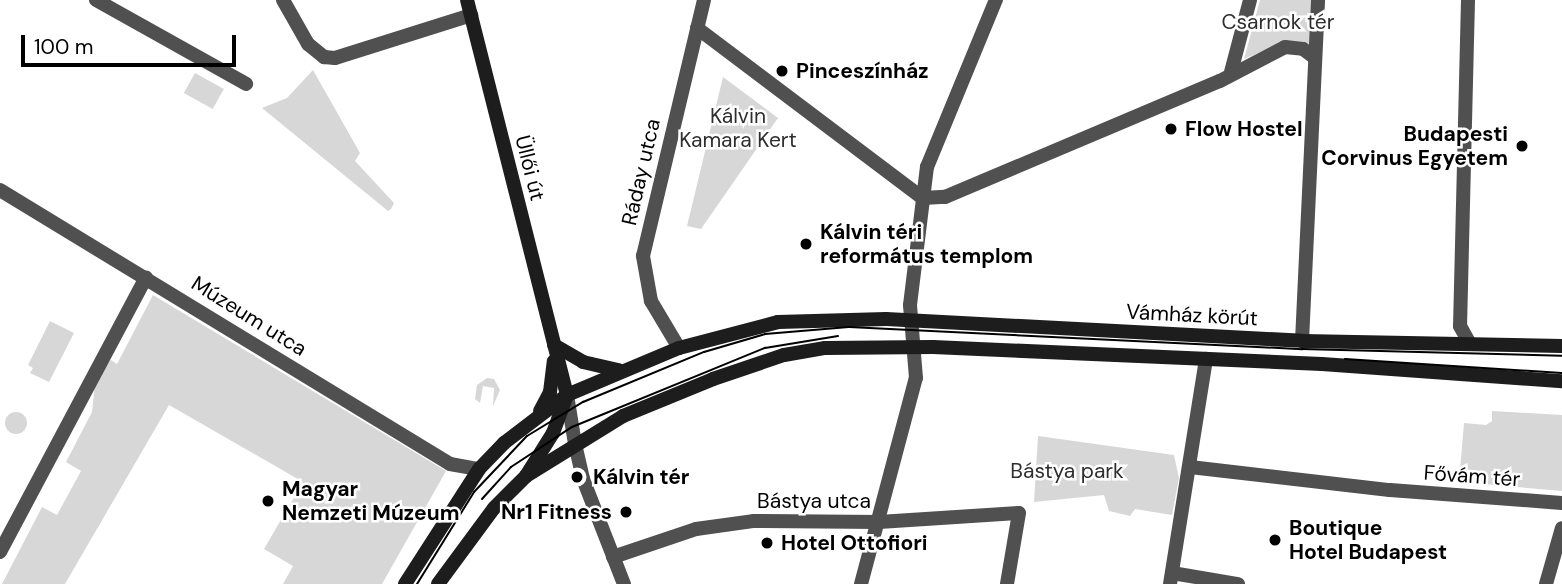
<!DOCTYPE html>
<meta charset="utf-8">
<style>
body{margin:0}
#map{position:relative;width:1562px;height:584px;overflow:hidden;background:#fff;font-family:"DM Sans",sans-serif}
div>[style]{position:absolute}
.green>*{inset:0;background:#d7d7d7;transform-origin:0 0}
.round{border-radius:50%}
.minor>*{height:14px;margin:-7px;padding:0 7px;transform-origin:7px;border-radius:7px;background:#505050}
.tertiary>*{height:14px;margin:-7px;padding:0 7px;transform-origin:7px;border-radius:7px;background:#505050}
.secondary>*{height:14px;margin:-7px;padding:0 7px;transform-origin:7px;border-radius:7px;background:#1d1d1d}
.tram>*{height:2px;margin:-1px;padding:0 1px;transform-origin:1px;border-radius:1px;background:#000}
.dots>*{width:19px;height:19px;translate:-50% -50%;box-sizing:border-box;border:4px solid #fff;border-radius:50%}
span{translate:-50% -50%;white-space:nowrap;text-align:center;line-height:1.15;-webkit-text-stroke:5px #fff;paint-order:stroke}
.park-label{font-size:21px;color:#2e2e2e}
.poi-label{font-size:21px;color:#000;font-weight:700}
.left{translate:0 -50%;text-align:left}
.right{translate:-100% -50%;text-align:right}
.street-label{font-size:21px;color:#000}
.scale{position:absolute;left:21px;top:35px;width:215px;height:32px;box-sizing:border-box;border:4px solid #000;border-top:0;padding-left:9px;font-size:21px;line-height:24px;white-space:nowrap;color:#000;-webkit-text-stroke:5px #fff;paint-order:stroke}
</style>
<div id="map">
<div class="green">
<i style="clip-path:polygon(1260px 0,1314px 0,1312px 47px,1280px 44px,1244px 59px)"></i>
<i style="clip-path:polygon(313px 70px,360px 153px,355px 161px,394px 203px,391px 209px,388px 211px,262px 108px,287px 98px)"></i>
<i style="left:195px;top:73px;width:33px;height:23px;rotate:29deg"></i>
<i style="clip-path:polygon(723px 77px,778px 118px,701px 229px,687px 226px)"></i>
<i style="clip-path:polygon(153px 295px,446px 471px,382px 584px,283px 584px,293px 566px,264px 549px,303px 482px,169px 405px,65px 584px,2px 584px,42px 507px,57px 515px,81px 471px,66px 462px,92px 412px,96px 374px,111px 360px,117px 364px)"></i>
<i style="clip-path:polygon(50px 321px,74px 333px,49px 382px,30px 373px,33px 368px,28px 365px)"></i>
<i style="clip-path:polygon(487px 378px,494px 379px,500px 390px,493px 406px,494px 388px,483px 386px,480px 403px,475px 399px,477px 385px)"></i>
<i style="clip-path:polygon(1492px 411px,1562px 415px,1562px 491px,1459px 482px,1464px 423px,1486px 425px,1492px 421px)"></i>
<i class="round" style="left:5px;top:412px;width:22px;height:22px"></i>
<i style="clip-path:polygon(1038px 436px,1174px 455px,1179px 478px,1172px 515px,1135px 509px,1130px 516px,1109px 511px,1104px 495px,1034px 502px)"></i>
</div>
<div class="minor">
<i style="left:96px;top:0;width:172px;rotate:29.2deg"></i>
<i style="left:1468px;top:0;width:326px;rotate:91.4deg"></i>
<i style="left:1460px;top:326px;width:18px;rotate:61deg"></i>
<i style="left:697px;top:28px;width:283px;rotate:37deg"></i>
<i style="left:1231px;top:72px;width:74px;rotate:-75.2deg"></i>
<i style="left:0;top:190px;width:527px;rotate:31.34deg"></i>
<i style="left:450px;top:464px;width:29px;rotate:10deg"></i>
<i style="left:923px;top:198px;width:22px;rotate:-3deg"></i>
<i style="left:945px;top:197px;width:298px;rotate:-22.9deg"></i>
<i style="left:1220px;top:81px;width:73px;rotate:-27.6deg"></i>
<i style="left:1285px;top:47px;width:18px;rotate:6deg"></i>
<i style="left:1303px;top:49px;width:15px;rotate:37deg"></i>
<i style="left:1302px;top:341px;width:341px;rotate:-87.3deg"></i>
<i style="left:679px;top:348px;width:55px;rotate:-120.8deg"></i>
<i style="left:651px;top:301px;width:46px;rotate:-100.1deg"></i>
<i style="left:643px;top:256px;width:263px;rotate:-76.6deg"></i>
<i style="left:575px;top:444px;width:36px;rotate:77deg"></i>
<i style="left:583px;top:479px;width:113px;rotate:68.7deg"></i>
<i style="left:1190px;top:467px;width:201px;rotate:6.6deg"></i>
<i style="left:1390px;top:490px;width:172px;rotate:4.3deg"></i>
<i style="left:0;top:552px;width:311px;rotate:-62deg"></i>
<i style="left:613px;top:557px;width:88px;rotate:-18.6deg"></i>
<i style="left:696px;top:529px;width:59px;rotate:-7.9deg"></i>
<i style="left:754px;top:521px;width:125px;rotate:0.5deg"></i>
<i style="left:879px;top:522px;width:140px;rotate:-3.7deg"></i>
<i style="left:1019px;top:513px;width:72px;rotate:99.6deg"></i>
<i style="left:1172px;top:573px;width:67px;rotate:9.5deg"></i>
<i style="left:861px;top:584px;width:213px;rotate:-75.1deg"></i>
<i style="left:916px;top:378px;width:73px;rotate:-94.7deg"></i>
<i style="left:910px;top:305px;width:139px;rotate:-83deg"></i>
<i style="left:927px;top:167px;width:181px;rotate:-67.6deg"></i>
<i style="left:1170px;top:584px;width:228px;rotate:-80.9deg"></i>
<i style="left:1546px;top:584px;width:58px;rotate:-74.1deg"></i>
</div>
<div class="tertiary">
<i style="left:283px;top:0;width:51px;rotate:60.4deg"></i>
<i style="left:308px;top:44px;width:21px;rotate:39deg"></i>
<i style="left:324px;top:57px;width:11px;rotate:5deg"></i>
<i style="left:335px;top:58px;width:143px;rotate:-17.5deg"></i>
<i style="left:567px;top:395px;width:50px;rotate:80.7deg"></i>
</div>
<div class="secondary">
<i style="left:554px;top:345px;width:34px;rotate:30deg"></i>
<i style="left:583px;top:362px;width:37px;rotate:13deg"></i>
<i style="left:540px;top:411px;width:21px;rotate:-62deg"></i>
<i style="left:550px;top:392px;width:31px;rotate:-83deg"></i>
<i style="left:526px;top:476px;width:114px;rotate:-31.7deg"></i>
<i style="left:623px;top:416px;width:97px;rotate:-22.3deg"></i>
<i style="left:713px;top:379px;width:75px;rotate:-18.7deg"></i>
<i style="left:784px;top:355px;width:42px;rotate:-9.7deg"></i>
<i style="left:825px;top:348px;width:108px;rotate:-0.5deg"></i>
<i style="left:933px;top:347px;width:389px;rotate:2.5deg"></i>
<i style="left:1322px;top:364px;width:241px;rotate:4.1deg"></i>
<i style="left:405px;top:584px;width:137px;rotate:-57.2deg"></i>
<i style="left:479px;top:469px;width:36px;rotate:-46deg"></i>
<i style="left:504px;top:443px;width:79px;rotate:-37.3deg"></i>
<i style="left:567px;top:395px;width:121px;rotate:-22.8deg"></i>
<i style="left:679px;top:348px;width:102px;rotate:-14.7deg"></i>
<i style="left:778px;top:322px;width:108px;rotate:-1.6deg"></i>
<i style="left:886px;top:319px;width:417px;rotate:3deg"></i>
<i style="left:1302px;top:341px;width:260px;rotate:1.1deg"></i>
<i style="left:438px;top:584px;width:94px;rotate:-53.6deg"></i>
<i style="left:494px;top:508px;width:45px;rotate:-45deg"></i>
<i style="left:526px;top:476px;width:51px;rotate:-57.9deg"></i>
<i style="left:553px;top:433px;width:40px;rotate:-69.8deg"></i>
<i style="left:567px;top:395px;width:407px;rotate:-104.2deg"></i>
</div>
<div class="tram">
<i style="left:1345px;top:359px;width:217px;rotate:3.7deg"></i>
<i style="left:482px;top:499px;width:43px;rotate:-47.8deg"></i>
<i style="left:511px;top:467px;width:73px;rotate:-33.3deg"></i>
<i style="left:572px;top:427px;width:209px;rotate:-22.3deg"></i>
<i style="left:765px;top:348px;width:74px;rotate:-9.3deg"></i>
<i style="left:417px;top:584px;width:108px;rotate:-58.2deg"></i>
<i style="left:474px;top:492px;width:77px;rotate:-46.6deg"></i>
<i style="left:527px;top:436px;width:66px;rotate:-31.3deg"></i>
<i style="left:583px;top:402px;width:131px;rotate:-22.5deg"></i>
<i style="left:704px;top:352px;width:64px;rotate:-16.4deg"></i>
<i style="left:765px;top:334px;width:84px;rotate:-4.8deg"></i>
<i style="left:849px;top:327px;width:454px;rotate:2.8deg"></i>
<i style="left:1302px;top:349px;width:260px;rotate:1.5deg"></i>
</div>
<div class="dots">
<i style="left:782px;top:71px;background:#000"></i>
<i style="left:1171px;top:129px;background:#000"></i>
<i style="left:1522px;top:146px;background:#000"></i>
<i style="left:806px;top:244px;background:#000"></i>
<i style="left:577px;top:477px;background:#000"></i>
<i style="left:268px;top:501px;background:#000"></i>
<i style="left:626px;top:512px;background:#000"></i>
<i style="left:1275px;top:540px;background:#000"></i>
<i style="left:767px;top:543px;background:#000"></i>
</div>
<div class="park-label">
<span style="left:1278px;top:22px">Csarnok tér</span>
<span style="left:738px;top:128px">Kálvin<br>Kamara Kert</span>
<span style="left:1067px;top:471px">Bástya park</span>
</div>
<div class="poi-label">
<span class="left" style="left:796px;top:71px">Pinceszínház</span>
<span class="left" style="left:1185px;top:129px">Flow Hostel</span>
<span class="right" style="left:1508px;top:146px">Budapesti<br>Corvinus Egyetem</span>
<span class="left" style="left:820px;top:244px">Kálvin téri<br>református templom</span>
<span class="left" style="left:593px;top:477px">Kálvin tér</span>
<span class="left" style="left:282px;top:501px">Magyar<br>Nemzeti Múzeum</span>
<span class="right" style="left:612px;top:512px">Nr1 Fitness</span>
<span class="left" style="left:1289px;top:540px">Boutique<br>Hotel Budapest</span>
<span class="left" style="left:781px;top:543px">Hotel Ottofiori</span>
</div>
<div class="street-label">
<span style="left:530px;top:168px;rotate:76deg">Üllői út</span>
<span style="left:641px;top:172px;rotate:-77deg">Ráday utca</span>
<span style="left:1192px;top:315px;rotate:3deg">Vámház körút</span>
<span style="left:249px;top:316px;rotate:32deg">Múzeum utca</span>
<span style="left:1472px;top:476px;rotate:4deg">Fővám tér</span>
<span style="left:814px;top:501px">Bástya utca</span>
</div>
<div class="scale">100 m</div>
</div>
